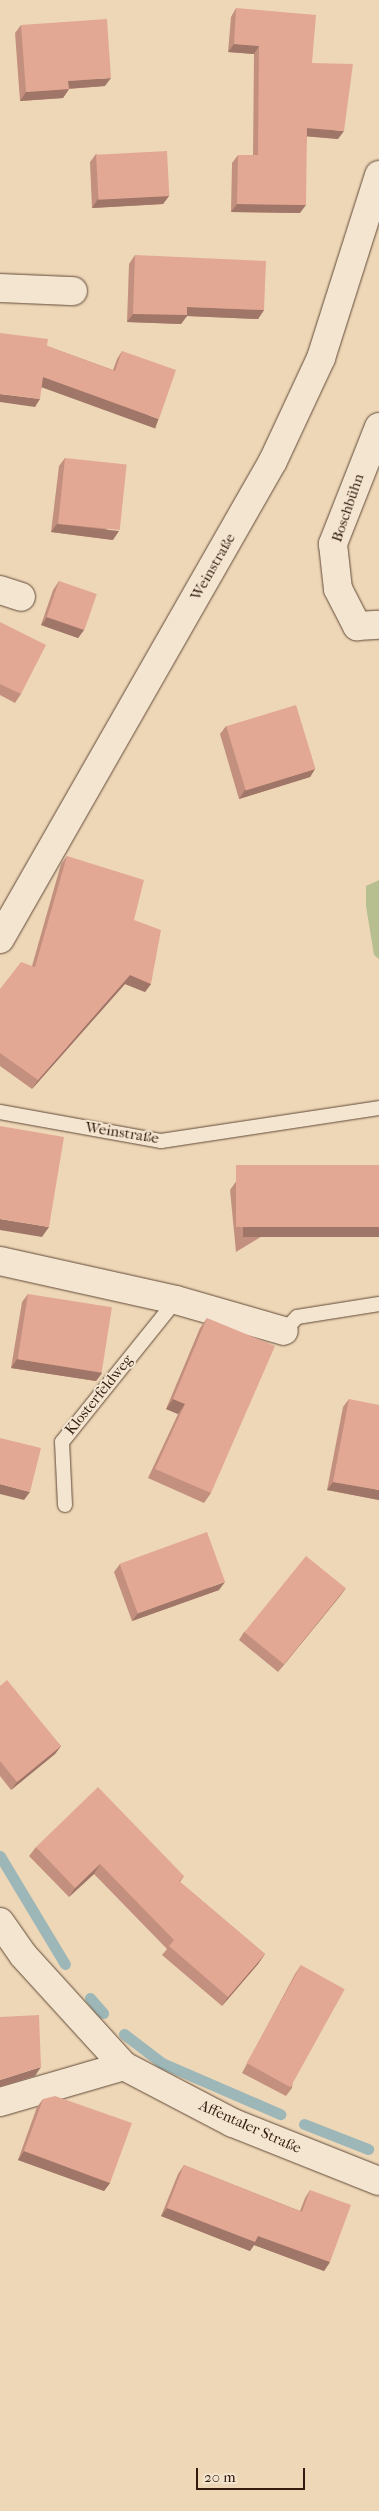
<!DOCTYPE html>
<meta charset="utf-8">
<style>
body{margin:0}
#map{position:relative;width:379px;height:2511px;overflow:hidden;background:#eed7b7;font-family:"IM FELL French Canon",serif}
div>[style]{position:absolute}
.green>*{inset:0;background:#b7be8f}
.stream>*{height:11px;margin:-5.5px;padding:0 5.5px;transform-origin:5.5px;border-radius:5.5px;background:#9db7b8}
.roads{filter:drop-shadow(0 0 1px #614a38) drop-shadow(0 0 1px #614a38)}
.service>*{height:14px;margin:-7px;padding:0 7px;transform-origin:7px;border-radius:7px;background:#f4e5d0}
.minor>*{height:28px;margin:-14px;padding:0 14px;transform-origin:14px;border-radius:14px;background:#f4e5d0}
.secondary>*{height:28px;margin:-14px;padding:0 14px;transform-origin:14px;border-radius:14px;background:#f4e5d0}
.wall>*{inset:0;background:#c3907f}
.shaded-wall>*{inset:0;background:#9f7668;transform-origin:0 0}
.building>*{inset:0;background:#e3a894;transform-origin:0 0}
span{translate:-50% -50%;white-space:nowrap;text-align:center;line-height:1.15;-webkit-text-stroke:4px #f4e5d0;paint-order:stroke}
.street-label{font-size:15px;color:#321b0e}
.scale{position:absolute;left:196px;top:2468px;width:109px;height:22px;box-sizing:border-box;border:2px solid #321b0e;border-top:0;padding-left:6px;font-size:15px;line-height:18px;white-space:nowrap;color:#321b0e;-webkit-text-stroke:4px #f4e5d0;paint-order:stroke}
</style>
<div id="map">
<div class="green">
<i style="clip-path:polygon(379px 880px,379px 959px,374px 955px,366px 906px,366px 886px)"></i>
</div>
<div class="stream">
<i style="left:0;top:1856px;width:126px;rotate:59deg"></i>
<i style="left:90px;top:1998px;width:20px;rotate:49deg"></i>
<i style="left:124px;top:2034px;width:48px;rotate:37.3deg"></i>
<i style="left:162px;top:2063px;width:129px;rotate:23.4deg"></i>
<i style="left:304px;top:2124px;width:69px;rotate:21.3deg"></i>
</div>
<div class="roads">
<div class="service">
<i style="left:0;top:1112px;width:164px;rotate:10.2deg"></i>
<i style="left:161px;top:1141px;width:220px;rotate:-8.6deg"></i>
<i style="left:284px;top:1331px;width:19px;rotate:-47deg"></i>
<i style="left:297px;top:1317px;width:83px;rotate:-9deg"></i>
<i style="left:65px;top:1505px;width:63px;rotate:-92.7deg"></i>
<i style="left:62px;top:1442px;width:182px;rotate:-51.2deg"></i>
</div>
<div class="minor">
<i style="left:0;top:288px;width:73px;rotate:2.4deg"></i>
<i style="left:379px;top:427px;width:126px;rotate:111.5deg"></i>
<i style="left:333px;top:544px;width:45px;rotate:83.7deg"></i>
<i style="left:338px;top:589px;width:42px;rotate:62.8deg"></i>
<i style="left:357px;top:626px;width:22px;rotate:-3deg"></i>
<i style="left:0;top:590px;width:22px;rotate:18deg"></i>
<i style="left:0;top:1261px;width:180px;rotate:12.5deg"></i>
<i style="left:176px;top:1300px;width:112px;rotate:16deg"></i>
<i style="left:0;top:1922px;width:40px;rotate:55.1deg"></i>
<i style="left:23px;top:1955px;width:150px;rotate:47.7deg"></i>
<i style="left:124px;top:2066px;width:123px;rotate:27.6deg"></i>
<i style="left:233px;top:2123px;width:157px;rotate:21.7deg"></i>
<i style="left:0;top:2102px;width:129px;rotate:-16.2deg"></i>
</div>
<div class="secondary">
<i style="left:0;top:939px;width:550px;rotate:-60.27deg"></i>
<i style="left:273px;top:461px;width:114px;rotate:-65deg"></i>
<i style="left:321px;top:358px;width:192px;rotate:-72.4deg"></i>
</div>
</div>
<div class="wall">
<i style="clip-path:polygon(236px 8px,312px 63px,338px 139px,307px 136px,300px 213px,231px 212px,232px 163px,238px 155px,253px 155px,254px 54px,228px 52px,231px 17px)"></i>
<i style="clip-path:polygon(21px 25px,105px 86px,69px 89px,63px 98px,20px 101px,15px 33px)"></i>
<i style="clip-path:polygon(96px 154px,169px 196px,163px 204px,92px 208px,90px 162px)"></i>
<i style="clip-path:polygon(135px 255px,264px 310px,258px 319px,187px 316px,181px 324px,127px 322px,129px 264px)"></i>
<i style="clip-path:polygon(47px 346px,113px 370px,117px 359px,122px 351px,154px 427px,42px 387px,35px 407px)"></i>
<i style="clip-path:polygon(65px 458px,113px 540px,51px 532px,59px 466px)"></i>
<i style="clip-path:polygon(59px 581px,84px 630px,78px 638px,41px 625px,53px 590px)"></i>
<i style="clip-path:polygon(0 622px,21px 694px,15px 703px,0 695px)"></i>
<i style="clip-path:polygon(226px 726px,315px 769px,310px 777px,239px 799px,220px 734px)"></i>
<i style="clip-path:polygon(67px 856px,134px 920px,151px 984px,145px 992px,125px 984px,32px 1089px,0 1066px,0 989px,32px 966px,61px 864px)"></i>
<i style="clip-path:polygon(379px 1165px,236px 1252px,230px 1190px,237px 1180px)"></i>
<i style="clip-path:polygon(28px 1294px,102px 1373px,96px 1381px,11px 1368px,22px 1302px)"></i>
<i style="clip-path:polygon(207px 1318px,211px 1493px,204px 1503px,148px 1478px,178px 1414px,166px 1409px,200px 1328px)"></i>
<i style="clip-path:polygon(349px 1399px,379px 1500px,327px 1490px,343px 1407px)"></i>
<i style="clip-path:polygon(120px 1564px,219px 1590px,132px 1621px,114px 1572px)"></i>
<i style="clip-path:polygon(346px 1588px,340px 1596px,278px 1672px,239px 1640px,244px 1632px)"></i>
<i style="clip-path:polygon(0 1686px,61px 1746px,55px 1754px,11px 1790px,0 1776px)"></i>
<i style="clip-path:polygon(36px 1847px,184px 1876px,180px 1882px,265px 1954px,258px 1964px,222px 2006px,162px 1955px,167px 1949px,94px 1874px,69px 1897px,29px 1856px)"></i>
<i style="clip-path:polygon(301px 1965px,292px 2088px,286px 2096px,242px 2073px,295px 1974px)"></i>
<i style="clip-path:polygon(43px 2099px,110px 2183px,104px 2191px,18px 2160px,37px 2107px)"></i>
<i style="clip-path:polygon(184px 2165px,300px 2211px,305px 2198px,310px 2190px,330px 2262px,324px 2271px,254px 2245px,250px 2251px,161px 2216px,178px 2174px)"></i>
</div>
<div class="shaded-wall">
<i style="clip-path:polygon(234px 44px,259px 46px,254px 54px,228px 52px)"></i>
<i style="clip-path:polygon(111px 78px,105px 86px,63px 89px,68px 81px)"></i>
<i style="clip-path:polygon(69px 89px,63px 98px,20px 101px,26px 92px)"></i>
<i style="clip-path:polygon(307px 128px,344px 131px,338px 139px,302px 136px)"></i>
<i style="clip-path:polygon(169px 196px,163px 204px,92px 208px,98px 199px)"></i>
<i style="clip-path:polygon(237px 204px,306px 205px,300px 213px,231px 212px)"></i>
<i style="clip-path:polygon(187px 307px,264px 310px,258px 319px,187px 316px,181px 324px,127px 322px,133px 314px)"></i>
<i style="left:43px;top:377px;width:123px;height:10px;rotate:20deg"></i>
<i style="clip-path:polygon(0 394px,40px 399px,35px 407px,0 402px)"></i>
<i style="clip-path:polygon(57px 524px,119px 531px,113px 540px,51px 532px)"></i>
<i style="clip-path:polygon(47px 617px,84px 630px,78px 638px,41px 625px)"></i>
<i style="clip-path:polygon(315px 769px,310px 777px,239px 799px,245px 790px)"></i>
<i style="clip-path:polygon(130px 975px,151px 984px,145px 992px,125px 984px,32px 1089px,38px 1080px)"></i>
<i style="clip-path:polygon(0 1219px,49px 1227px,42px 1237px,0 1230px)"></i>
<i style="left:379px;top:1227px;width:10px;height:136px;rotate:90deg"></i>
<i style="clip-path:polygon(17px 1359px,102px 1373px,96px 1381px,11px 1368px)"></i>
<i style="clip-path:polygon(173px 1399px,185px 1404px,178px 1414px,166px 1409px)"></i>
<i style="clip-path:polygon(333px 1482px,379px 1490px,379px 1500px,327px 1490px)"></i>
<i style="clip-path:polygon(0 1484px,30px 1492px,24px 1500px,0 1494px)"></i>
<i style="clip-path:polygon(225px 1582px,219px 1590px,132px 1621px,138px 1613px)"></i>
<i style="clip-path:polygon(346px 1588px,340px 1596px,278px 1672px,284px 1664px)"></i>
<i style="clip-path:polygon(61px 1746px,55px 1754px,11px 1790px,17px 1782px)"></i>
<i style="clip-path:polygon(100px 1864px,94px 1874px,69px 1897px,75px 1888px)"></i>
<i style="clip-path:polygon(265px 1954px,258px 1964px,222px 2006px,228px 1997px)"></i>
<i style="clip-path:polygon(41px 2067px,35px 2076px,0 2087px,0 2080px)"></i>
<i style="clip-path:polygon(24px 2151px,110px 2183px,104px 2191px,18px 2160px)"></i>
<i style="clip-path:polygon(167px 2208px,258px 2236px,330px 2262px,324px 2271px,254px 2245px,250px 2251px,161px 2216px)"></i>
</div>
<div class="building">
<i style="clip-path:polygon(236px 8px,316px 15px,312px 63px,353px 64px,344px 131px,307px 128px,306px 205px,237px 204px,238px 155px,258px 155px,259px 46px,234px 44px)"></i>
<i style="clip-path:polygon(107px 19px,111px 78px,68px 81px,69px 89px,26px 92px,21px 25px)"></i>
<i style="left:167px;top:151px;width:45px;height:71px;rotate:87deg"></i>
<i style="clip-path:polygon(135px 255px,266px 261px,264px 310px,187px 307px,187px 315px,133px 314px)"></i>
<i style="clip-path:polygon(0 333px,48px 339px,47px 346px,115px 371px,122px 351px,176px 370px,159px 419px,43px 377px,40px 399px,0 394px)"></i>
<i style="left:65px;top:458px;width:62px;height:66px;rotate:6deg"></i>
<i style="left:59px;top:581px;width:40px;height:38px;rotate:19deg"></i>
<i style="clip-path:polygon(0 622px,46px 645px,21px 694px,0 684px)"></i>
<i style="left:296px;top:705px;width:67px;height:73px;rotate:73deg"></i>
<i style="clip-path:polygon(67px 856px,144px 880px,134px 920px,161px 930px,151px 984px,130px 975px,38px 1080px,0 1053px,0 989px,21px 962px,35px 967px)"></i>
<i style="clip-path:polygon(0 1126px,64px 1137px,49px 1227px,0 1219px)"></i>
<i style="left:379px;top:1165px;width:62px;height:143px;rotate:90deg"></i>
<i style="left:28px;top:1294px;width:85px;height:66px;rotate:9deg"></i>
<i style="clip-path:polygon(207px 1318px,275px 1346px,211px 1493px,155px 1469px,185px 1404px,173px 1399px)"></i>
<i style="clip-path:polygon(349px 1399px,379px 1405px,379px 1490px,333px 1482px)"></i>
<i style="clip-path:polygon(0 1438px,41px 1448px,30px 1492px,0 1484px)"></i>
<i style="left:207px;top:1532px;width:53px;height:93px;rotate:70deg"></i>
<i style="left:306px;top:1556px;width:51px;height:98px;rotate:39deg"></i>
<i style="clip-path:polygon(7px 1680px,61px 1746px,17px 1782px,0 1761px,0 1686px)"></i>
<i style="clip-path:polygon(98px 1787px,184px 1876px,179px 1881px,265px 1954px,228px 1997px,169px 1946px,174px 1940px,100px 1864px,75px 1888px,36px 1847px)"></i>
<i style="left:301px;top:1965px;width:50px;height:112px;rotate:29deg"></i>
<i style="clip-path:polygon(39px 2015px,41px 2067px,0 2080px,0 2017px)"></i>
<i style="clip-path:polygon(55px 2096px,132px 2123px,110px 2183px,24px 2151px,43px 2099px)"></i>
<i style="clip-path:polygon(184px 2165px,302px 2212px,310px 2190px,351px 2205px,330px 2262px,258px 2236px,255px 2242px,167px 2208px)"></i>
</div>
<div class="street-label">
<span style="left:348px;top:508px;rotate:-71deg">Boschbühn</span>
<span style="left:213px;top:567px;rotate:-60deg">Weinstraße</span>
<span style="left:122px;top:1133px;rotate:9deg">Weinstraße</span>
<span style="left:99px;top:1395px;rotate:-51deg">Klosterfeldweg</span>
<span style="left:250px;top:2127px;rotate:24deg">Affentaler Straße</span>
</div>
<div class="scale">20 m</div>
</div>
